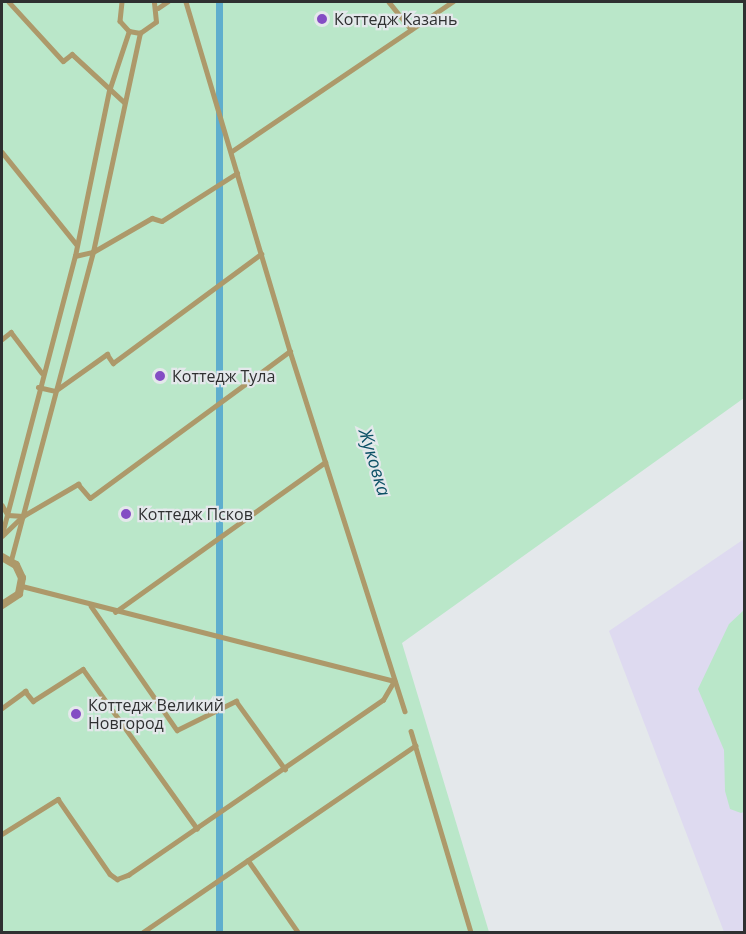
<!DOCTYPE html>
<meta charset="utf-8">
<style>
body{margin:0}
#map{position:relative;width:746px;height:934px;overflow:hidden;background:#e4e8eb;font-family:"Open Sans",sans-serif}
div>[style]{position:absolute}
.education>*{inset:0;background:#dedaf0}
.green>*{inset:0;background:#bae7c9}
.water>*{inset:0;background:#5faecd;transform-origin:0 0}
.lane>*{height:4.5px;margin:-2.25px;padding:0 2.25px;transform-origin:2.25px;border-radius:2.25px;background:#ad996a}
.street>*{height:8px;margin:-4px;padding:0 4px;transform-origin:4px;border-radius:4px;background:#ad996a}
.dots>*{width:16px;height:16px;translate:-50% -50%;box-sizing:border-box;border:3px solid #e4e8eb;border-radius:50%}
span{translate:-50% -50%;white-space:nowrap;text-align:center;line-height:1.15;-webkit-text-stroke:4.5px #e4e8eb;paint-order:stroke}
.poi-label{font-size:16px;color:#2f3031}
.left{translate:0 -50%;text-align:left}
.water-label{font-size:18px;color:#0d5166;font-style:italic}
.frame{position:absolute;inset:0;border:3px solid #2f3031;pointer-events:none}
</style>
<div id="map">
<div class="education">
<i style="clip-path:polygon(744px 539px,744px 932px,724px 932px,609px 631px)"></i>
</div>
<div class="green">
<i style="clip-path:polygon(2px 2px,744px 2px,744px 398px,402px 643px,489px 932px,2px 932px)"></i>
<i style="clip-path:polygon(744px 610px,744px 812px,741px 813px,730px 809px,725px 791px,724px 750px,698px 689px,729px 624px)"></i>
</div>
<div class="water">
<i style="left:216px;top:2px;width:7px;height:972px"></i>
</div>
<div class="lane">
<i style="left:9px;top:2px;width:80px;rotate:47.5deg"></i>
<i style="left:63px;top:61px;width:11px;rotate:-38deg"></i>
<i style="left:72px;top:54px;width:71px;rotate:42.7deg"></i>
<i style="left:122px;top:2px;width:19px;rotate:96deg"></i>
<i style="left:120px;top:21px;width:13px;rotate:48deg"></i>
<i style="left:129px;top:31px;width:11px;rotate:10deg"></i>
<i style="left:140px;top:33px;width:19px;rotate:-35deg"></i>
<i style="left:156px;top:22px;width:20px;rotate:-96deg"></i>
<i style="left:186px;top:2px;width:364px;rotate:73.4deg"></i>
<i style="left:290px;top:351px;width:378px;rotate:72.3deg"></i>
<i style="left:389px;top:2px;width:35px;rotate:51deg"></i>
<i style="left:158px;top:8px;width:11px;rotate:-34deg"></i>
<i style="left:232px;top:151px;width:266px;rotate:-34.1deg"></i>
<i style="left:2px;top:152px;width:119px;rotate:51.1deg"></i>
<i style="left:75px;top:256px;width:18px;rotate:-13deg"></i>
<i style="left:93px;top:252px;width:68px;rotate:-30deg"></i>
<i style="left:152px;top:218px;width:10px;rotate:17deg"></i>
<i style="left:162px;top:221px;width:89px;rotate:-32.6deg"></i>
<i style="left:2px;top:339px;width:11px;rotate:-38deg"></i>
<i style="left:11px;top:332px;width:51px;rotate:52.9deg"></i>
<i style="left:38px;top:387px;width:17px;rotate:13deg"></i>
<i style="left:55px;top:391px;width:64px;rotate:-35.4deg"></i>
<i style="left:107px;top:354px;width:11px;rotate:56deg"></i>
<i style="left:113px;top:363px;width:184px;rotate:-36.4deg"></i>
<i style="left:2px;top:505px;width:12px;rotate:59deg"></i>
<i style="left:8px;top:515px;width:15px;rotate:4deg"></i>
<i style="left:2px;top:534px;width:287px;rotate:-75.3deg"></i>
<i style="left:75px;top:256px;width:168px;rotate:-78.4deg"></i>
<i style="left:109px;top:91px;width:63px;rotate:-71.6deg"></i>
<i style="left:2px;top:536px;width:29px;rotate:-44deg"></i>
<i style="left:23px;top:516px;width:64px;rotate:-30.2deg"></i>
<i style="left:78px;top:484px;width:18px;rotate:49deg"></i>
<i style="left:90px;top:498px;width:248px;rotate:-36.3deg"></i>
<i style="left:11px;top:560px;width:319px;rotate:-75.1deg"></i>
<i style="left:93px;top:252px;width:224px;rotate:-77.9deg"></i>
<i style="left:22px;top:586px;width:384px;rotate:14.3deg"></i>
<i style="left:91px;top:606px;width:151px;rotate:55.3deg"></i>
<i style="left:177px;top:730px;width:66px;rotate:-26.2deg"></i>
<i style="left:236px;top:701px;width:84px;rotate:54.2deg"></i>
<i style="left:115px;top:612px;width:258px;rotate:-35.5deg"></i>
<i style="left:2px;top:708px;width:29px;rotate:-36deg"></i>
<i style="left:25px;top:691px;width:13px;rotate:51deg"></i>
<i style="left:33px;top:701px;width:59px;rotate:-32.6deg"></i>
<i style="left:83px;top:669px;width:196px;rotate:54.4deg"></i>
<i style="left:411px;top:731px;width:210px;rotate:73.4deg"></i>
<i style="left:2px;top:834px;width:66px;rotate:-32deg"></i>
<i style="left:58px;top:799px;width:91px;rotate:55.3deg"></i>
<i style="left:110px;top:874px;width:9px;rotate:36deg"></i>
<i style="left:117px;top:879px;width:12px;rotate:-20deg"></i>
<i style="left:128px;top:875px;width:309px;rotate:-34.5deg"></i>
<i style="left:383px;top:700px;width:22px;rotate:-60deg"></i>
<i style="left:248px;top:860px;width:88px;rotate:55.2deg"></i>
<i style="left:143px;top:932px;width:330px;rotate:-34.4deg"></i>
</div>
<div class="street">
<i style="left:2px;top:557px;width:16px;rotate:30deg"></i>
<i style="left:16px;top:565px;width:14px;rotate:65deg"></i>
<i style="left:22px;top:578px;width:16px;rotate:101deg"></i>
<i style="left:19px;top:594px;width:20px;rotate:147deg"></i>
</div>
<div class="dots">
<i style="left:322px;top:19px;background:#844dc4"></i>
<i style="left:160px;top:376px;background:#844dc4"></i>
<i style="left:126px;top:514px;background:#844dc4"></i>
<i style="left:76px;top:714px;background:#844dc4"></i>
</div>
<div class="poi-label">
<span class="left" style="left:334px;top:19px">Коттедж Казань</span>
<span class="left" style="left:172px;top:376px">Коттедж Тула</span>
<span class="left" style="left:138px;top:514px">Коттедж Псков</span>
<span class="left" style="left:88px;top:714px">Коттедж Великий<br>Новгород</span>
</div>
<div class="water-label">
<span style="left:375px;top:462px;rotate:73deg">Жуковка</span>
</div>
<div class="frame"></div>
</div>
